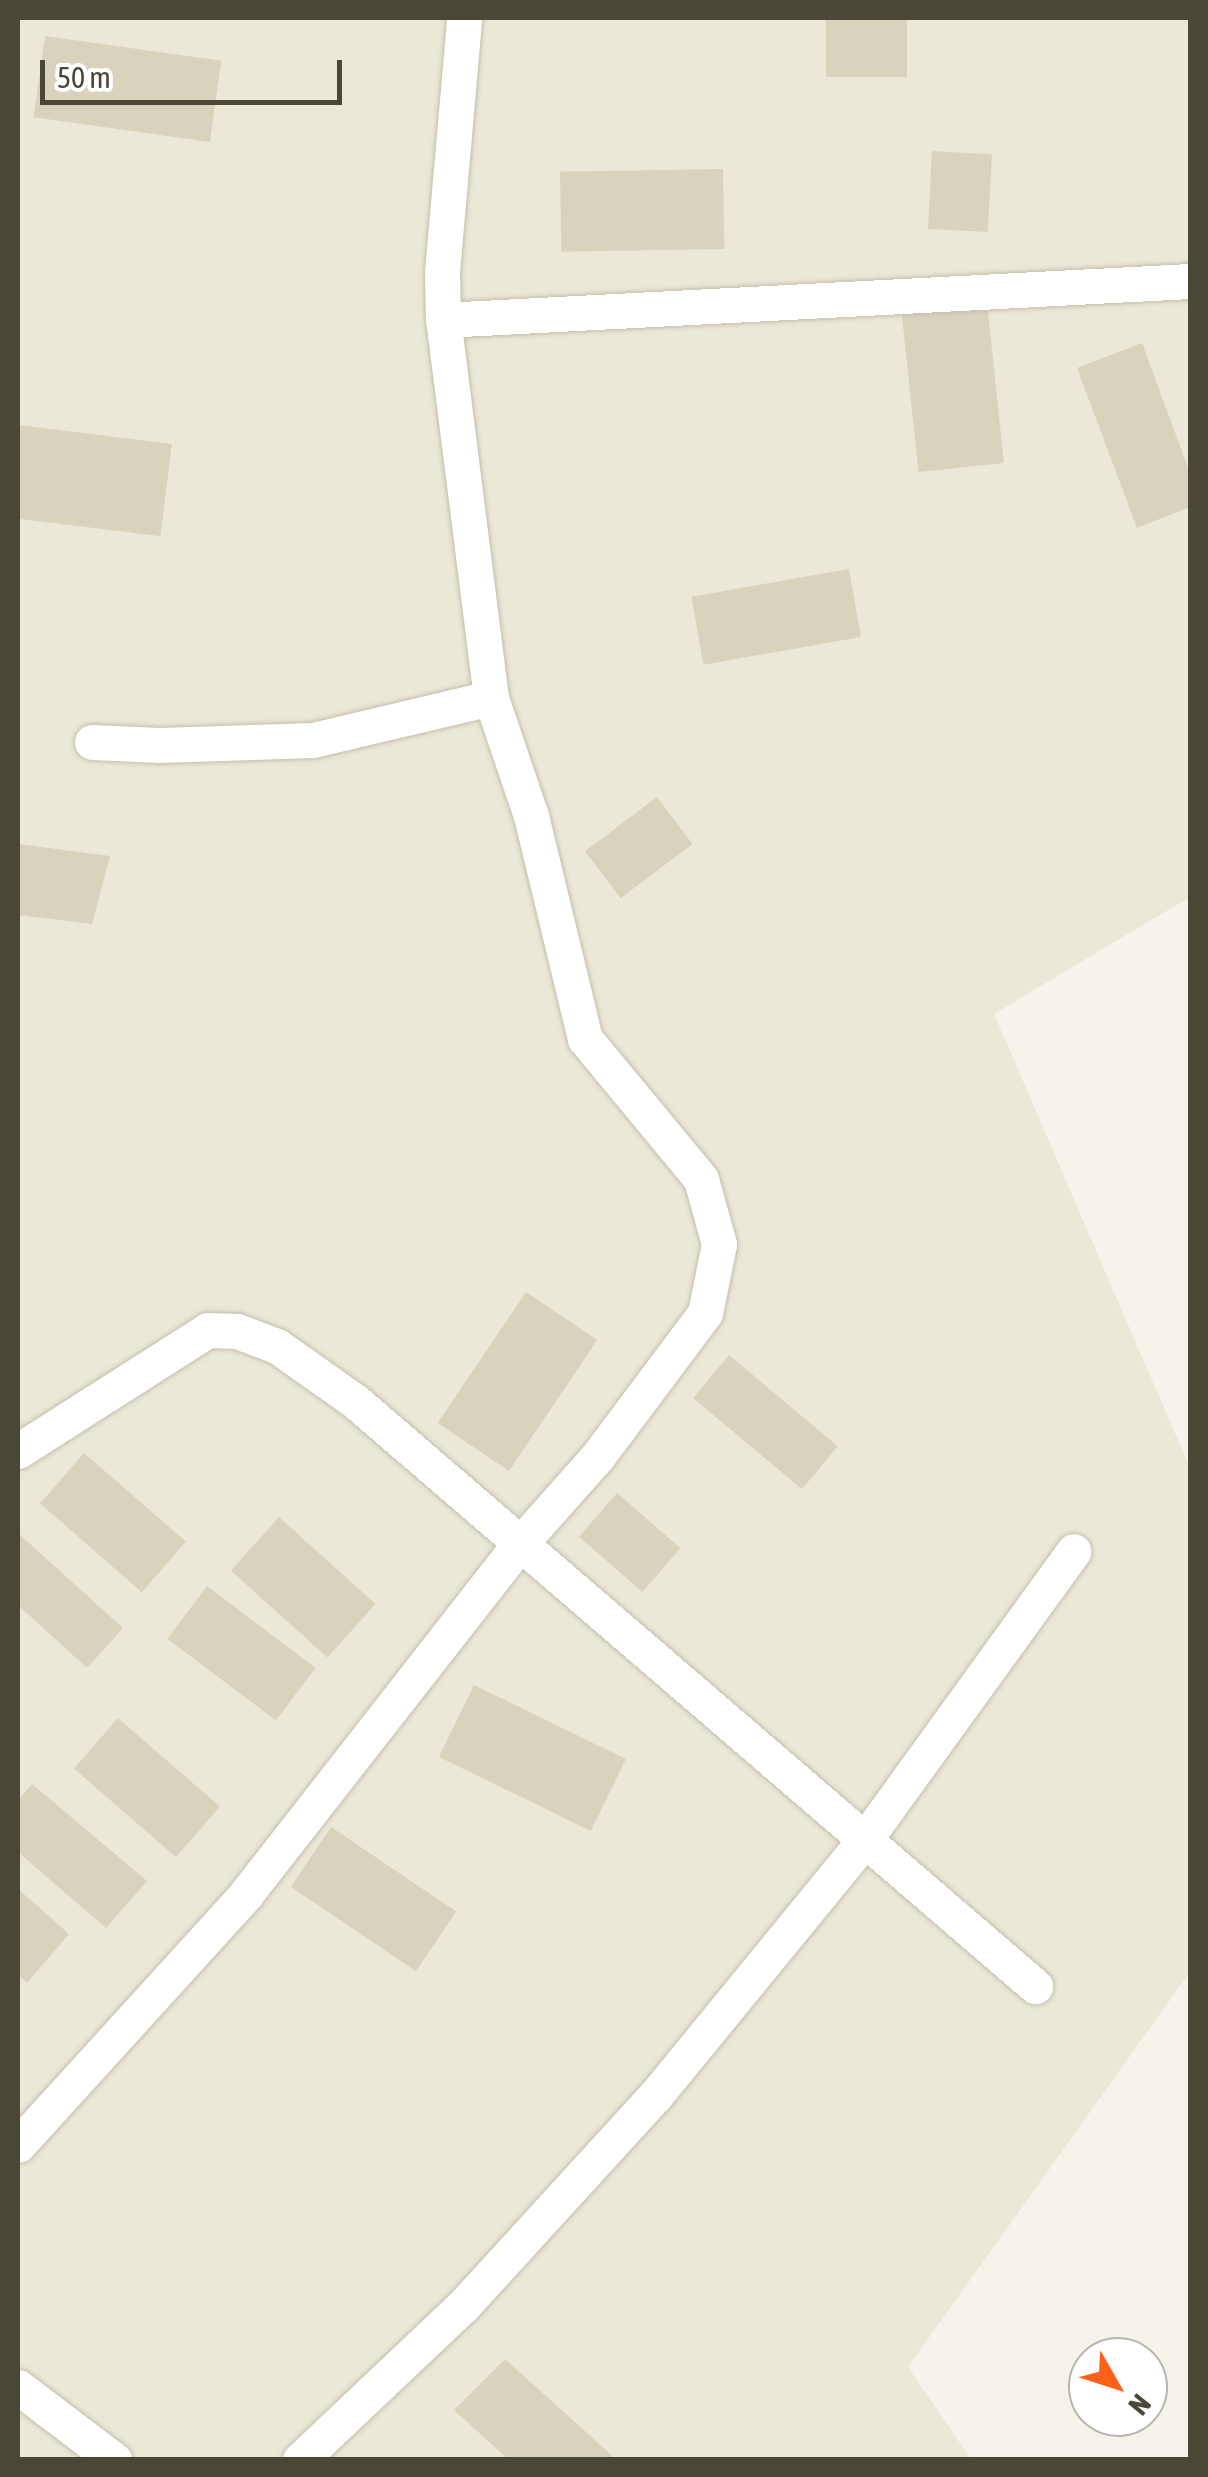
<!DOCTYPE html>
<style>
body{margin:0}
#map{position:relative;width:1208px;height:2477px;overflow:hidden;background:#f6f4ea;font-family:"Asap Condensed",sans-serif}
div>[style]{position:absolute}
.residential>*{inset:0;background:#ebe8d8}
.building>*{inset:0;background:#d9d3be;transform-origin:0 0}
.roads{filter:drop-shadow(0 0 2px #c3bfab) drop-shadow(0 0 2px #c3bfab)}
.minor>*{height:35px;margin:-17.5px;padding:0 17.5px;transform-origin:17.5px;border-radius:17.5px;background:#fff}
span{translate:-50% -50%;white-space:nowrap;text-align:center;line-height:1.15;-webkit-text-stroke:9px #fff;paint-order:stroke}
.frame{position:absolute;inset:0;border:20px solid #4b4737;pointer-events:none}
.north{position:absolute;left:1068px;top:2337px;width:100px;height:100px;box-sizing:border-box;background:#fff;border:2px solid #b7b5af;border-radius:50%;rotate:129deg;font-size:28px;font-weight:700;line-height:40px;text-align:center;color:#4b4737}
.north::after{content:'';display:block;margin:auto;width:35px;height:45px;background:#ff6118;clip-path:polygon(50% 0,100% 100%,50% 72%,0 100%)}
.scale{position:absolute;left:40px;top:60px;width:302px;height:45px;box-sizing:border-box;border:5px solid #4b4737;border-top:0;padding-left:12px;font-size:30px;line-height:35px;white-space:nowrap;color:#4b4737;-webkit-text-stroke:8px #fff;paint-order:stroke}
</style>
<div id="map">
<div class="residential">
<i style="clip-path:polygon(18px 18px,1190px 18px,1190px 897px,994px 1014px,1190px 1468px,1190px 1972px,908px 2367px,971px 2459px,18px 2459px)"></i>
</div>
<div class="building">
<i style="left:826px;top:18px;width:81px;height:59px"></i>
<i style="left:45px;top:36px;width:178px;height:82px;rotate:8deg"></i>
<i style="left:932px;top:151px;width:60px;height:78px;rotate:3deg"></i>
<i style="left:723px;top:169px;width:80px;height:163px;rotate:89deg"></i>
<i style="left:987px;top:302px;width:162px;height:86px;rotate:84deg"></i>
<i style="clip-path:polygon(1142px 343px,1190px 473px,1190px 507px,1137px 528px,1077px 368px)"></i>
<i style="left:18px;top:425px;width:155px;height:93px;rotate:7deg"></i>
<i style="left:849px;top:569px;width:69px;height:160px;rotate:80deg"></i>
<i style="left:657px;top:797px;width:59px;height:90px;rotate:53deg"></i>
<i style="clip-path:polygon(18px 844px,110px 856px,92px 924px,18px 915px)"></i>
<i style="left:526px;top:1292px;width:86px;height:158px;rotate:34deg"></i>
<i style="left:729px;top:1355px;width:142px;height:56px;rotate:40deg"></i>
<i style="left:84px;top:1453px;width:135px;height:67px;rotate:41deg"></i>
<i style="left:617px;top:1493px;width:84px;height:58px;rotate:41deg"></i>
<i style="left:279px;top:1517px;width:130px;height:72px;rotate:42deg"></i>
<i style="clip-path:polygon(18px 1533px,123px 1628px,87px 1668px,18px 1605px)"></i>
<i style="left:207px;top:1586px;width:136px;height:66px;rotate:37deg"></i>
<i style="left:474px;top:1685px;width:169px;height:80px;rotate:26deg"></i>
<i style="left:118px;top:1718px;width:135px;height:67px;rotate:41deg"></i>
<i style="clip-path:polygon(32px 1784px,147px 1881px,106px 1928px,18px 1852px,18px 1800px)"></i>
<i style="left:331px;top:1827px;width:151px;height:72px;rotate:34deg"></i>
<i style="clip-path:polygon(18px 1889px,69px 1934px,27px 1983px,18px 1975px)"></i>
<i style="clip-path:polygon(505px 2359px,617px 2460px,509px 2460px,454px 2410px)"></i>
</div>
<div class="roads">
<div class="minor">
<i style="left:443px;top:320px;width:748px;rotate:-2.99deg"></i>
<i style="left:92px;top:742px;width:68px;rotate:2.5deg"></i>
<i style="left:160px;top:745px;width:153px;rotate:-1.9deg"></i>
<i style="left:313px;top:740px;width:183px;rotate:-13.3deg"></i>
<i style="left:18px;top:1451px;width:225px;rotate:-32.5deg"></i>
<i style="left:208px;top:1330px;width:29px;rotate:2deg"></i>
<i style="left:237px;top:1331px;width:43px;rotate:20.6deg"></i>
<i style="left:277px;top:1346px;width:97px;rotate:35.3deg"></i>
<i style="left:356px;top:1402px;width:896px;rotate:40.7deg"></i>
<i style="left:18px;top:2145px;width:339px;rotate:-47.7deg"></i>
<i style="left:246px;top:1894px;width:443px;rotate:-52deg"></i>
<i style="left:519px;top:1545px;width:119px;rotate:-48.4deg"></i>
<i style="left:598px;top:1456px;width:179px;rotate:-53.2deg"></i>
<i style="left:705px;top:1313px;width:70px;rotate:-78.5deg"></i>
<i style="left:719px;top:1244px;width:67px;rotate:-105.5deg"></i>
<i style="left:701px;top:1179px;width:182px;rotate:-129.6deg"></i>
<i style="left:585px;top:1039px;width:229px;rotate:-103.6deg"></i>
<i style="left:531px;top:816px;width:125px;rotate:-108.7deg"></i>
<i style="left:491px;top:698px;width:381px;rotate:-97.2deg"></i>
<i style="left:443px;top:320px;width:48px;rotate:-91.2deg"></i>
<i style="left:442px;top:272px;width:255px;rotate:-85deg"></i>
<i style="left:18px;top:2387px;width:121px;rotate:37.2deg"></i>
<i style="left:300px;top:2460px;width:224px;rotate:-43.4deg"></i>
<i style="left:463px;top:2306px;width:285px;rotate:-47.6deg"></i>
<i style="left:655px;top:2096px;width:328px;rotate:-50.7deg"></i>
<i style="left:863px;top:1842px;width:359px;rotate:-54.1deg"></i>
</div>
</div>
<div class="frame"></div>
<div class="north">N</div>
<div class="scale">50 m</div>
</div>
